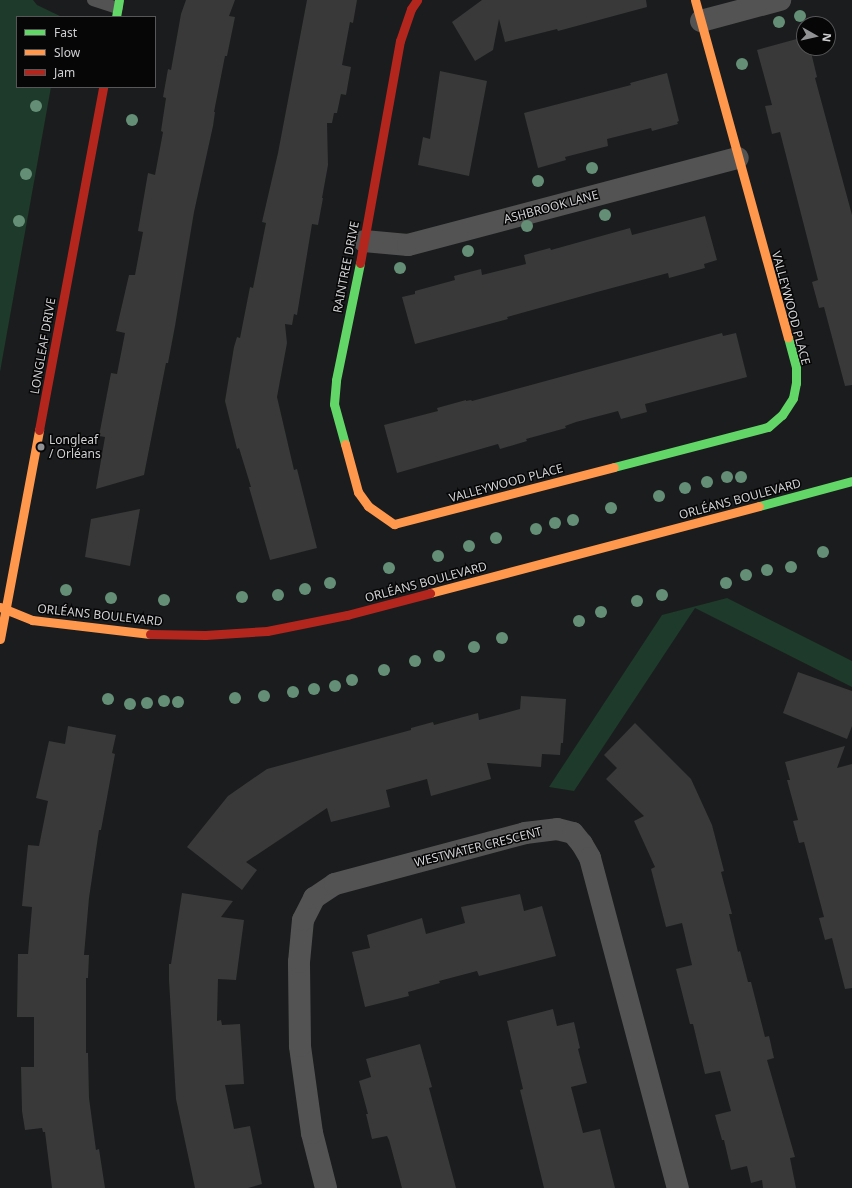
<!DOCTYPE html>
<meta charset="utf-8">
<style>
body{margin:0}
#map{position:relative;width:852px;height:1188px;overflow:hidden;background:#1b1c1e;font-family:"Noto Sans",sans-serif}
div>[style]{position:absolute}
.green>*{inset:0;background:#1e3a2a}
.building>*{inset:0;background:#393939}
.lane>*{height:12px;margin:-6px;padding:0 6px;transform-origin:6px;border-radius:6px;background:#535353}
.street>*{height:22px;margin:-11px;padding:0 11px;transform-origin:11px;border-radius:11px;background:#535353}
.fast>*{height:9px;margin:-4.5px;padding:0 4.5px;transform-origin:4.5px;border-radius:4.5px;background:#63d668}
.slow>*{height:9px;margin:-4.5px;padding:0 4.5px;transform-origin:4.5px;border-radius:4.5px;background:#ff974d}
.jam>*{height:9px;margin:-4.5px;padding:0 4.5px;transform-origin:4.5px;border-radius:4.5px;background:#b3261e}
.trees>*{width:12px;height:12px;margin:-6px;border-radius:50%;background:#648e76}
.dots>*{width:11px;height:11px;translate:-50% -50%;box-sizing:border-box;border:2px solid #060607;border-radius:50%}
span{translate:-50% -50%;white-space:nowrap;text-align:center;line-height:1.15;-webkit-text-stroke:3px #060607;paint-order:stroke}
.street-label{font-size:12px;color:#d1d1d4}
.poi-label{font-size:12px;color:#d1d1d4}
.left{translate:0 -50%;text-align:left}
.legend{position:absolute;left:16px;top:16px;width:140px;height:72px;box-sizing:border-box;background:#060607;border:1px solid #575759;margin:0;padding:5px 7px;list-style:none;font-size:12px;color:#d1d1d4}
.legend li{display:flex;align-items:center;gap:8px;height:20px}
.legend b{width:20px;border:1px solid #575759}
.north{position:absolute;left:796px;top:16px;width:40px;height:40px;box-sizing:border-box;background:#060607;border:1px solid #575759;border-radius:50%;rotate:98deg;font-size:11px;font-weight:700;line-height:16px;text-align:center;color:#d1d1d4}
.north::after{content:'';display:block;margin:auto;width:14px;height:18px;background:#919294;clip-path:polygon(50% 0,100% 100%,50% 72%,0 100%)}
</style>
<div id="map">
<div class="green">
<i style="clip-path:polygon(0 0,33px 0,37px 5px,62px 17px,17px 17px,17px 87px,51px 87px,0 372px)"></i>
<i style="clip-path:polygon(727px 598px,852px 661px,852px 687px,695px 608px,574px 791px,549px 787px,662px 615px)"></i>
</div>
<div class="building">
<i style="clip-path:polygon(186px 0,235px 0,229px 16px,235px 17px,227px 56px,225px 56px,214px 112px,215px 112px,213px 126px,194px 212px,175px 326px,168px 363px,166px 363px,144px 475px,96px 489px,105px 437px,99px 436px,111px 373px,117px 374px,125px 333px,116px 331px,129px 275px,135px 275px,143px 232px,138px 231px,148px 173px,155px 175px,163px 132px,161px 131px,166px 98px,163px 97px,168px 69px,171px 70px,181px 14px)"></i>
<i style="clip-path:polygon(307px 0,357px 0,353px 23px,350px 22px,342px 65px,351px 67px,346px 95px,341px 94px,337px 113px,334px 113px,332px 123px,327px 123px,328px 165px,322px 198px,323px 198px,318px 225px,312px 224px,297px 315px,294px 314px,292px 325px,285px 324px,287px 343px,277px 397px,294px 470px,297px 469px,317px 548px,270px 560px,249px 487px,251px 487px,239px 448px,237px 449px,225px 401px,234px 347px,237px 337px,240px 338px,250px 287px,253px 288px,266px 223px,262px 222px,278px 153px)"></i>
<i style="clip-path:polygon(482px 0,646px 0,647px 7px,558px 31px,557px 29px,505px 42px,499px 19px,493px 50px,475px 61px,452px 22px)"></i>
<i style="clip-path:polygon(804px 37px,804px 48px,810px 48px,817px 77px,815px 78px,852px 215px,852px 385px,845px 386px,824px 307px,819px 308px,812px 282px,818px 280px,780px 132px,772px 134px,765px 106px,772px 105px,757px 50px)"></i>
<i style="clip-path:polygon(440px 71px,487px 81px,469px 176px,418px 165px,423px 137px,430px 139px)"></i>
<i style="clip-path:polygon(667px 73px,679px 121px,677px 122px,678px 124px,652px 131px,651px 128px,607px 139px,608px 146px,565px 157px,566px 160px,538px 168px,524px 113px,631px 85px,630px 83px)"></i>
<i style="clip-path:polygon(705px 216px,717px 260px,704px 264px,705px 268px,669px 278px,668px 273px,597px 292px,507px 317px,508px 319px,415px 344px,402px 297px,415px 294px,415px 291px,455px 280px,454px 276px,481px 269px,482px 275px,526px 264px,524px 255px,550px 248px,551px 250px,630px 228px,632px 235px)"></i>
<i style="clip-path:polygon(722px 333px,723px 336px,736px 333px,747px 377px,645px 404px,647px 412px,621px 419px,618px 411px,576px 422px,565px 426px,566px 428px,526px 439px,527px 441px,500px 449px,498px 444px,397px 473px,384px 425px,438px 411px,437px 408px,466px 400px,466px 401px,471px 400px,472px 401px)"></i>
<i style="clip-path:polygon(140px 509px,130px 566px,85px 557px,91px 519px)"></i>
<i style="clip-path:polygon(798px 672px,852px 691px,852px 726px,847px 739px,783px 713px)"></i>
<i style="clip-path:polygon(521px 696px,566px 699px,563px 743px,561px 743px,560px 755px,542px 754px,541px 767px,487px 763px,491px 779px,431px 796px,427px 779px,386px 790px,390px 807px,331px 822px,327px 808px,246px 862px,257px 870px,242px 890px,187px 847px,228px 796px,267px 769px,411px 730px,411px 728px,433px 722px,434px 725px,478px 713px,479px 720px,520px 709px)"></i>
<i style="clip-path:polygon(635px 723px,691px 779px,712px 825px,724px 871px,721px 872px,732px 914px,729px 914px,738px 952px,740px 951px,748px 982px,751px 982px,765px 1037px,769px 1036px,774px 1058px,767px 1060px,795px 1157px,790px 1158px,796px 1188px,763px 1188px,762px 1180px,751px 1183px,747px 1166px,731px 1170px,724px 1140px,722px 1140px,715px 1115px,731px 1111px,720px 1071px,705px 1074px,693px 1024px,690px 1024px,676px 969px,692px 965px,682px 923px,666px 927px,651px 869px,655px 867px,634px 821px,644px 816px,606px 779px,617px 768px,604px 755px)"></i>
<i style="clip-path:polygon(68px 726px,116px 735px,112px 753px,115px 754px,101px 830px,99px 830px,89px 898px,84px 955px,89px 955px,88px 978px,86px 978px,86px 1053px,88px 1053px,89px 1098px,96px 1150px,99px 1149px,105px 1188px,52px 1188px,45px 1132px,43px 1132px,42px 1128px,25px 1130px,22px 1111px,21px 1067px,34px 1067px,34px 1017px,17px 1017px,18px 954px,28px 954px,32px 907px,22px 906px,26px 864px,28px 845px,39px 846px,48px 801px,36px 798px,49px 741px,65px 744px)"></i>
<i style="clip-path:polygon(845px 746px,837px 768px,852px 764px,852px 988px,845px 989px,832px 938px,825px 940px,819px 918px,824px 917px,804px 842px,799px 843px,793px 821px,798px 820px,787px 780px,790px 780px,785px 762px)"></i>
<i style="clip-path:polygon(182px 893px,233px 901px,221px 917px,244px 920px,236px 980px,218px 979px,217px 1021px,221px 1020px,222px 1025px,240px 1024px,244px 1084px,225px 1085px,234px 1129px,250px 1126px,262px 1184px,248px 1188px,195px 1188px,176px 1099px,169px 980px,169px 964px,171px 964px)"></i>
<i style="clip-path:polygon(520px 894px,524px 911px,542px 906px,556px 956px,479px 976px,477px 971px,439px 981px,440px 983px,408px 992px,409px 996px,365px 1007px,352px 952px,370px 948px,367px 935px,422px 918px,426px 934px,465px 923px,461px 907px)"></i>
<i style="clip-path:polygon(553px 1009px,557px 1026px,574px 1022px,580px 1048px,578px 1049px,587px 1083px,571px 1087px,583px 1133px,600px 1129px,615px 1188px,544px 1188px,520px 1090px,523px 1089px,507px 1021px)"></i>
<i style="clip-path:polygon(420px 1044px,432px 1087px,429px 1088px,456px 1188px,402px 1188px,389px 1140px,387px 1136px,372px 1139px,366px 1114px,368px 1114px,359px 1081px,371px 1077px,366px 1059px)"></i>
</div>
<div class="lane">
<i style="left:93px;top:0;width:25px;rotate:18deg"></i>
</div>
<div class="street">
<i style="left:701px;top:21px;width:82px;rotate:-14.9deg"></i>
<i style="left:364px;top:241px;width:44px;rotate:5.2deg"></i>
<i style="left:408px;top:245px;width:341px;rotate:-14.8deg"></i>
<i style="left:326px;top:1188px;width:57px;rotate:-104.3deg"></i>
<i style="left:312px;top:1133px;width:88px;rotate:-97.9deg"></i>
<i style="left:300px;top:1046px;width:84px;rotate:-90.7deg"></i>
<i style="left:299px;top:962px;width:42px;rotate:-84.6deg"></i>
<i style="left:303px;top:920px;width:25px;rotate:-63deg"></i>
<i style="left:314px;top:898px;width:25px;rotate:-34deg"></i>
<i style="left:335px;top:884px;width:197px;rotate:-15deg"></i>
<i style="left:525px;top:833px;width:32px;rotate:-7deg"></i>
<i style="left:557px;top:829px;width:16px;rotate:14deg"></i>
<i style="left:573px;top:833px;width:14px;rotate:51deg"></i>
<i style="left:582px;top:844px;width:16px;rotate:60deg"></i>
<i style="left:590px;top:858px;width:342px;rotate:75.1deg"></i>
</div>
<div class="fast">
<i style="left:116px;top:17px;width:17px;rotate:-80deg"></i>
<i style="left:345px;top:444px;width:41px;rotate:-105.4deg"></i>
<i style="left:334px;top:404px;width:24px;rotate:-85deg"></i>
<i style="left:336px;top:380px;width:119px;rotate:-78.4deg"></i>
<i style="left:614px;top:467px;width:159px;rotate:-14.6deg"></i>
<i style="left:768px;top:427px;width:18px;rotate:-41deg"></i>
<i style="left:782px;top:415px;width:20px;rotate:-57deg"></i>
<i style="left:793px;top:398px;width:15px;rotate:-79deg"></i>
<i style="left:796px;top:383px;width:16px;rotate:-90deg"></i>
<i style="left:796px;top:367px;width:31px;rotate:-105deg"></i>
<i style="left:759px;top:506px;width:96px;rotate:-15deg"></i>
</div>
<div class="slow">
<i style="left:695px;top:0;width:350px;rotate:74.6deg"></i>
<i style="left:345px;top:444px;width:50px;rotate:74.8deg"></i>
<i style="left:358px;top:492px;width:17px;rotate:54deg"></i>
<i style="left:368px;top:506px;width:32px;rotate:35deg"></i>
<i style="left:394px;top:524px;width:227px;rotate:-14.5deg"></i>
<i style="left:430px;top:593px;width:340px;rotate:-14.8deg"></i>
<i style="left:0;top:607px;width:35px;rotate:22deg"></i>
<i style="left:32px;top:620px;width:119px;rotate:6.8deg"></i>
<i style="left:0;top:639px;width:213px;rotate:-79.4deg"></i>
</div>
<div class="jam">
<i style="left:360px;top:263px;width:226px;rotate:-79.8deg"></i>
<i style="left:400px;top:41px;width:34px;rotate:-71deg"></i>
<i style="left:411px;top:9px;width:11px;rotate:-56deg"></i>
<i style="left:39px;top:430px;width:349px;rotate:-79.4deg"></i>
<i style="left:150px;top:634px;width:55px;rotate:1deg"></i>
<i style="left:205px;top:635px;width:62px;rotate:-3.7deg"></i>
<i style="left:267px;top:631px;width:82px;rotate:-11.3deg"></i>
<i style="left:347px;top:615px;width:86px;rotate:-14.8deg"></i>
</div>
<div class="trees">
<i style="left:800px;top:16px"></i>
<i style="left:779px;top:22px"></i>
<i style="left:742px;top:64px"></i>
<i style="left:36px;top:106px"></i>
<i style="left:132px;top:120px"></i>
<i style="left:592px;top:168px"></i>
<i style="left:26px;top:174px"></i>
<i style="left:538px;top:181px"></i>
<i style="left:605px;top:215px"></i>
<i style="left:19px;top:221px"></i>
<i style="left:527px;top:226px"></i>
<i style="left:468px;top:251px"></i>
<i style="left:400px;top:268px"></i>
<i style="left:727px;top:477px"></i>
<i style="left:741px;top:477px"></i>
<i style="left:707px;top:482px"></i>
<i style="left:685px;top:488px"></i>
<i style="left:659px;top:496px"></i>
<i style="left:611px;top:508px"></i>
<i style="left:573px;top:520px"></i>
<i style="left:555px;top:523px"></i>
<i style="left:536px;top:529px"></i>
<i style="left:496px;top:538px"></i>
<i style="left:469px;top:546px"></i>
<i style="left:823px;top:552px"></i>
<i style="left:438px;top:556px"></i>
<i style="left:791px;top:567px"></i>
<i style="left:389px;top:568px"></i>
<i style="left:767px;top:570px"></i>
<i style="left:746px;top:575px"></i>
<i style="left:330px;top:583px"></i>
<i style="left:726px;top:583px"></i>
<i style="left:305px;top:589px"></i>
<i style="left:66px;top:590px"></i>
<i style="left:278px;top:595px"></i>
<i style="left:662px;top:595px"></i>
<i style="left:242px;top:597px"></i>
<i style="left:111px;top:598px"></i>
<i style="left:164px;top:600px"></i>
<i style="left:637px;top:601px"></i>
<i style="left:601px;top:612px"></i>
<i style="left:579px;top:621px"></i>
<i style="left:502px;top:638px"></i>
<i style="left:474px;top:647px"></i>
<i style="left:439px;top:656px"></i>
<i style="left:415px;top:661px"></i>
<i style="left:384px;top:670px"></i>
<i style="left:352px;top:680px"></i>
<i style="left:335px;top:686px"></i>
<i style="left:314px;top:689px"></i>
<i style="left:293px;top:692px"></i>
<i style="left:264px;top:696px"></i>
<i style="left:235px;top:698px"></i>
<i style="left:108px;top:699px"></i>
<i style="left:164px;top:701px"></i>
<i style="left:178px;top:702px"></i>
<i style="left:147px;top:703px"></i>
<i style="left:130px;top:704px"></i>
</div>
<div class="dots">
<i style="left:41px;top:447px;background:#919294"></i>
</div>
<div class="street-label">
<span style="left:551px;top:207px;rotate:-15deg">ASHBROOK LANE</span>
<span style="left:346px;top:267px;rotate:-79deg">RAINTREE DRIVE</span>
<span style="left:791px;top:308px;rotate:75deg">VALLEYWOOD PLACE</span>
<span style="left:43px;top:346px;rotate:-80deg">LONGLEAF DRIVE</span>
<span style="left:506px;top:483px;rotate:-15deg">VALLEYWOOD PLACE</span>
<span style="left:740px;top:499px;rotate:-15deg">ORLÉANS BOULEVARD</span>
<span style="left:426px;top:582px;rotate:-15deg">ORLÉANS BOULEVARD</span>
<span style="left:100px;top:615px;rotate:6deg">ORLÉANS BOULEVARD</span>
<span style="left:478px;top:847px;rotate:-14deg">WESTWATER CRESCENT</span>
</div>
<div class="poi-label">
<span class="left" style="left:49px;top:447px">Longleaf<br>/ Orléans</span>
</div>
<ul class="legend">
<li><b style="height:5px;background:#63d668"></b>Fast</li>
<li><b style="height:5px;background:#ff974d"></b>Slow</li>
<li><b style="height:5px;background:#b3261e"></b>Jam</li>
</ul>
<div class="north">N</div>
</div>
